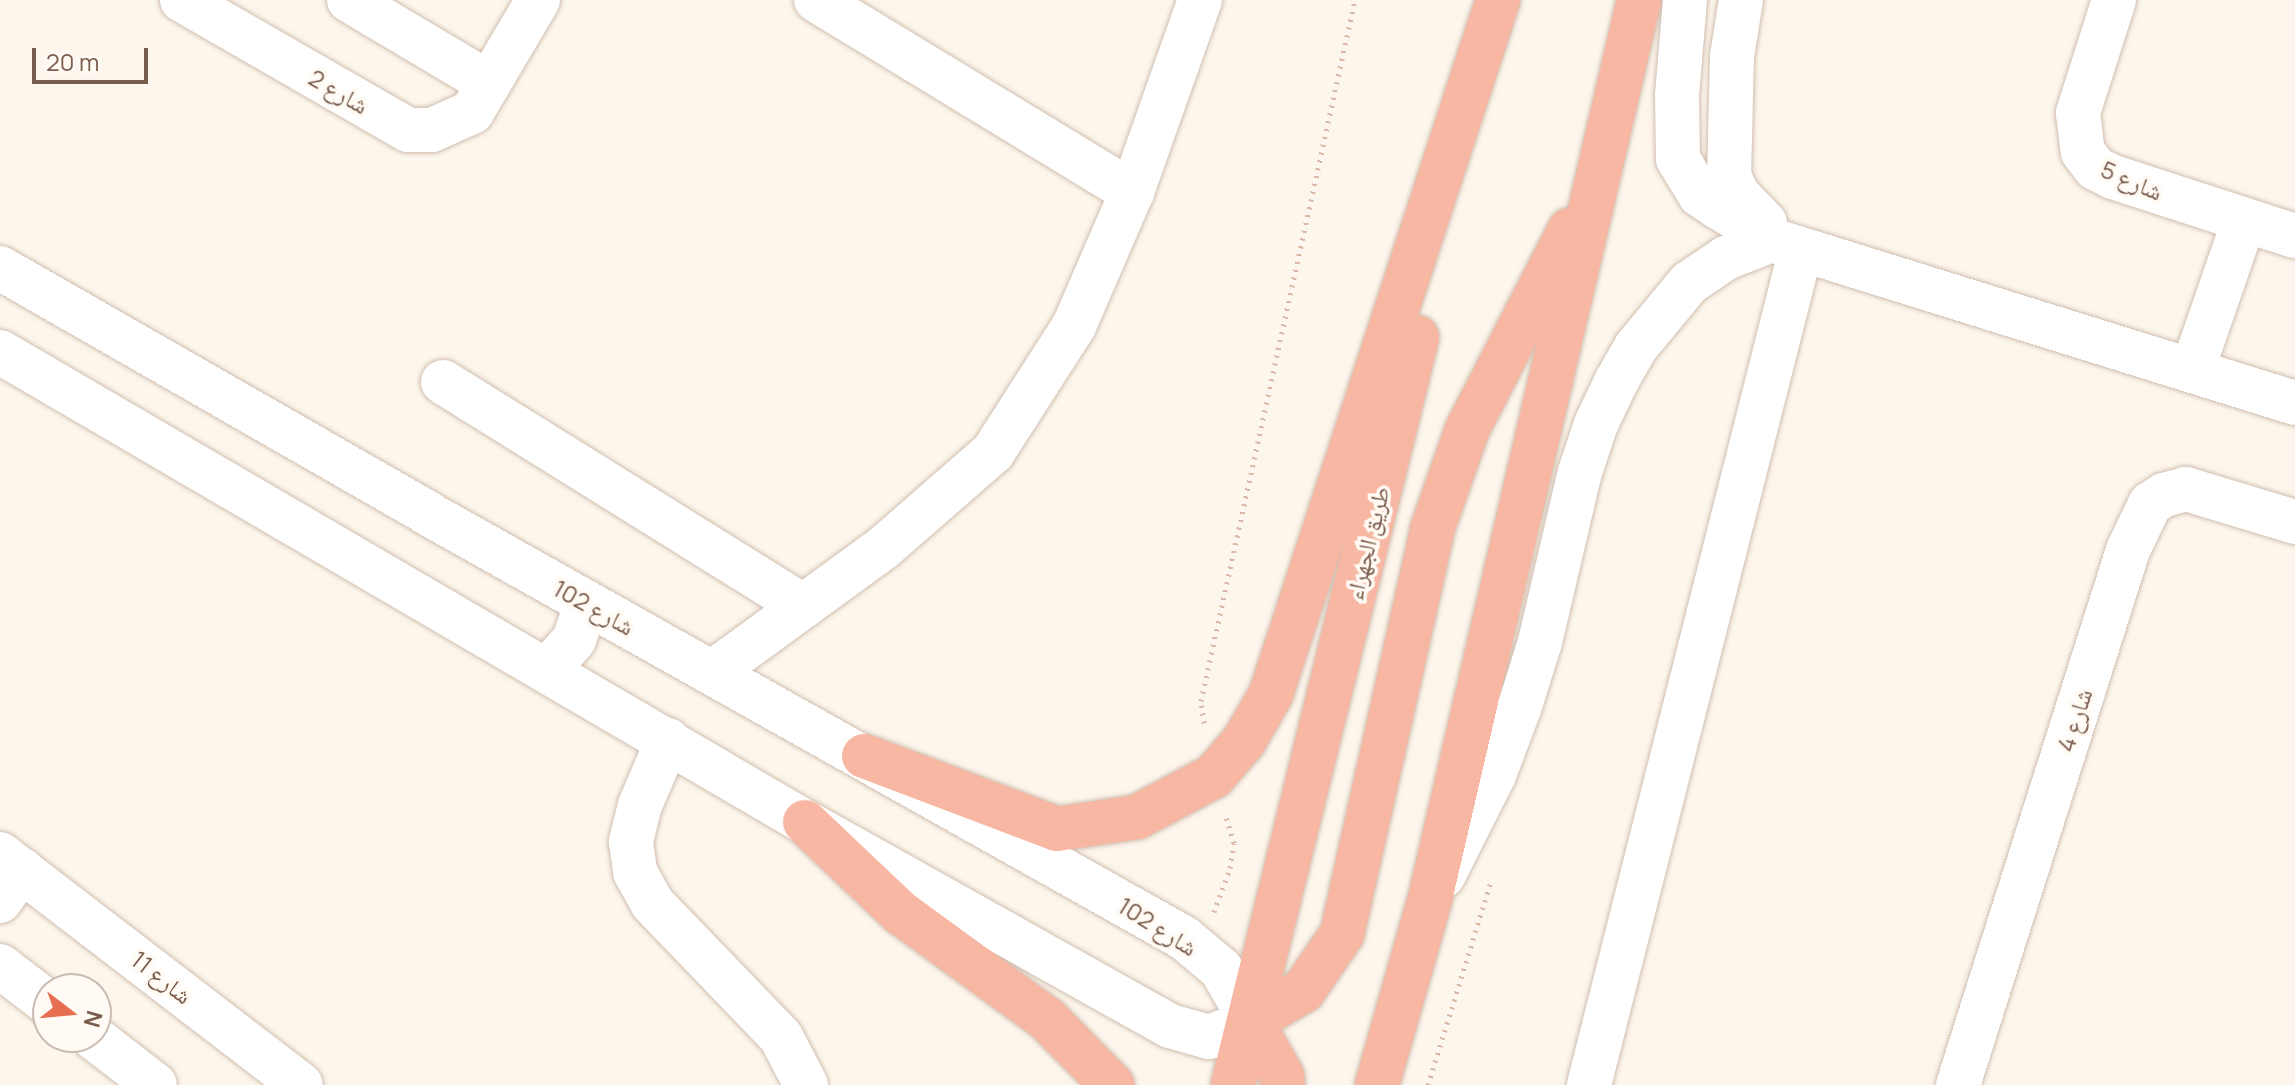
<!DOCTYPE html>
<meta charset="utf-8">
<style>
body{margin:0}
#map{position:relative;width:2295px;height:1085px;overflow:hidden;background:#fdf6ec;font-family:Manrope,"Noto Naskh Arabic",sans-serif}
div>[style]{position:absolute}
.path>*{height:5px;margin-top:-2.5px;transform-origin:0;background:repeating-linear-gradient(90deg,#d9b8a5 0 2px,transparent 0 8px)}
.roads{filter:drop-shadow(0 0 2px #d1beb0) drop-shadow(0 0 2px #d1beb0)}
.minor>*{height:44px;margin:-22px;padding:0 22px;transform-origin:22px;border-radius:22px;background:#fff}
.highway>*{height:44px;margin:-22px;padding:0 22px;transform-origin:22px;border-radius:22px;background:#f7b7a3}
span{translate:-50% -50%;white-space:nowrap;text-align:center;line-height:1.15;-webkit-text-stroke:7px #fffaf3;paint-order:stroke}
.street-label{font-size:24px;color:#7a5c4d}
.north{position:absolute;left:32px;top:973px;width:80px;height:80px;box-sizing:border-box;background:#fffaf3;border:2px solid #cabbb1;border-radius:50%;rotate:106deg;font-size:22px;font-weight:700;line-height:32px;text-align:center;color:#7a5c4d}
.north::after{content:'';display:block;margin:auto;width:28px;height:36px;background:#e76f51;clip-path:polygon(50% 0,100% 100%,50% 72%,0 100%)}
.scale{position:absolute;left:32px;top:48px;width:116px;height:36px;box-sizing:border-box;border:4px solid #7a5c4d;border-top:0;padding-left:10px;font-size:24px;line-height:28px;white-space:nowrap;color:#7a5c4d;-webkit-text-stroke:6px #fffaf3;paint-order:stroke}
</style>
<div id="map">
<div class="path">
<i style="left:1204px;top:723px;width:22px;rotate:-98deg"></i>
<i style="left:1201px;top:701px;width:718px;rotate:-77.61deg"></i>
<i style="left:1214px;top:912px;width:47px;rotate:-70deg"></i>
<i style="left:1230px;top:868px;width:25px;rotate:-81deg"></i>
<i style="left:1234px;top:843px;width:30px;rotate:-107deg"></i>
<i style="left:1428px;top:1085px;width:214px;rotate:-72.8deg"></i>
</div>
<div class="roads">
<div class="minor">
<i style="left:182px;top:0;width:261px;rotate:29.9deg"></i>
<i style="left:408px;top:130px;width:24px"></i>
<i style="left:432px;top:130px;width:44px;rotate:-24.2deg"></i>
<i style="left:472px;top:112px;width:130px;rotate:-59.5deg"></i>
<i style="left:349px;top:0;width:163px;rotate:30.7deg"></i>
<i style="left:816px;top:0;width:370px;rotate:31.3deg"></i>
<i style="left:1685px;top:0;width:95px;rotate:94.8deg"></i>
<i style="left:1677px;top:95px;width:64px;rotate:89.1deg"></i>
<i style="left:1678px;top:159px;width:42px;rotate:58.6deg"></i>
<i style="left:1700px;top:195px;width:22px;rotate:34deg"></i>
<i style="left:1718px;top:207px;width:63px;rotate:31.4deg"></i>
<i style="left:1772px;top:240px;width:548px;rotate:17.31deg"></i>
<i style="left:1741px;top:0;width:57px;rotate:99.1deg"></i>
<i style="left:1732px;top:56px;width:120px;rotate:91.4deg"></i>
<i style="left:1729px;top:176px;width:21px;rotate:65deg"></i>
<i style="left:1738px;top:195px;width:39px;rotate:46deg"></i>
<i style="left:2114px;top:0;width:119px;rotate:107.7deg"></i>
<i style="left:2078px;top:113px;width:39px;rotate:83deg"></i>
<i style="left:2083px;top:152px;width:20px;rotate:53deg"></i>
<i style="left:2095px;top:168px;width:20px;rotate:27deg"></i>
<i style="left:2113px;top:177px;width:191px;rotate:18deg"></i>
<i style="left:0;top:268px;width:492px;rotate:29.8deg"></i>
<i style="left:427px;top:513px;width:868px;rotate:29.31deg"></i>
<i style="left:1184px;top:938px;width:48px;rotate:40deg"></i>
<i style="left:1221px;top:969px;width:60px;rotate:60deg"></i>
<i style="left:1251px;top:1021px;width:45px;rotate:159.1deg"></i>
<i style="left:1209px;top:1037px;width:41px;rotate:-164.2deg"></i>
<i style="left:1170px;top:1026px;width:418px;rotate:-150.8deg"></i>
<i style="left:805px;top:822px;width:932px;rotate:-149.72deg"></i>
<i style="left:2192px;top:371px;width:159px;rotate:-70.9deg"></i>
<i style="left:443px;top:382px;width:424px;rotate:31.9deg"></i>
<i style="left:547px;top:670px;width:40px;rotate:-48deg"></i>
<i style="left:574px;top:640px;width:39px;rotate:-71deg"></i>
<i style="left:713px;top:672px;width:210px;rotate:-36.1deg"></i>
<i style="left:883px;top:548px;width:146px;rotate:-41.1deg"></i>
<i style="left:993px;top:452px;width:150px;rotate:-57.3deg"></i>
<i style="left:1074px;top:326px;width:146px;rotate:-66.6deg"></i>
<i style="left:1132px;top:192px;width:204px;rotate:-70.5deg"></i>
<i style="left:668px;top:740px;width:71px;rotate:113.3deg"></i>
<i style="left:640px;top:805px;width:38px;rotate:104deg"></i>
<i style="left:631px;top:842px;width:30px;rotate:82deg"></i>
<i style="left:635px;top:872px;width:35px;rotate:61deg"></i>
<i style="left:652px;top:903px;width:186px;rotate:46.1deg"></i>
<i style="left:781px;top:1037px;width:54px;rotate:62.5deg"></i>
<i style="left:0;top:854px;width:379px;rotate:37.5deg"></i>
<i style="left:1443px;top:876px;width:113px;rotate:-63.2deg"></i>
<i style="left:1494px;top:775px;width:71px;rotate:-69.3deg"></i>
<i style="left:1519px;top:709px;width:70px;rotate:-72.6deg"></i>
<i style="left:1540px;top:642px;width:175px;rotate:-76.8deg"></i>
<i style="left:1580px;top:472px;width:51px;rotate:-71.6deg"></i>
<i style="left:1596px;top:424px;width:49px;rotate:-64.5deg"></i>
<i style="left:1617px;top:380px;width:38px;rotate:-60deg"></i>
<i style="left:1636px;top:347px;width:83px;rotate:-50.4deg"></i>
<i style="left:1689px;top:283px;width:45px;rotate:-34deg"></i>
<i style="left:1726px;top:258px;width:49px;rotate:-21.4deg"></i>
<i style="left:0;top:901px;width:38px;rotate:-55deg"></i>
<i style="left:0;top:966px;width:61px;rotate:37.6deg"></i>
<i style="left:93px;top:1037px;width:78px;rotate:37.7deg"></i>
<i style="left:1589px;top:1085px;width:862px;rotate:-75.77deg"></i>
<i style="left:1958px;top:1085px;width:561px;rotate:-72.37deg"></i>
<i style="left:2128px;top:550px;width:51px;rotate:-64.4deg"></i>
<i style="left:2150px;top:504px;width:17px;rotate:-33deg"></i>
<i style="left:2164px;top:495px;width:23px;rotate:-15deg"></i>
<i style="left:2186px;top:489px;width:114px;rotate:16.8deg"></i>
</div>
<div class="highway">
<i style="left:864px;top:756px;width:206px;rotate:20.7deg"></i>
<i style="left:1057px;top:829px;width:81px;rotate:-8.5deg"></i>
<i style="left:1137px;top:817px;width:87px;rotate:-28deg"></i>
<i style="left:1214px;top:776px;width:46px;rotate:-49.4deg"></i>
<i style="left:1244px;top:741px;width:54px;rotate:-60.1deg"></i>
<i style="left:1271px;top:694px;width:730px;rotate:-71.89deg"></i>
<i style="left:805px;top:822px;width:132px;rotate:43.5deg"></i>
<i style="left:901px;top:913px;width:180px;rotate:36deg"></i>
<i style="left:1047px;top:1019px;width:93px;rotate:45.4deg"></i>
<i style="left:1251px;top:1021px;width:60px;rotate:-30deg"></i>
<i style="left:1303px;top:991px;width:69px;rotate:-55.6deg"></i>
<i style="left:1342px;top:934px;width:414px;rotate:-77.4deg"></i>
<i style="left:1432px;top:530px;width:106px;rotate:-70.7deg"></i>
<i style="left:1467px;top:430px;width:225px;rotate:-62.8deg"></i>
<i style="left:1251px;top:1021px;width:63px;rotate:60.6deg"></i>
<i style="left:1282px;top:1076px;width:9px;rotate:84deg"></i>
<i style="left:1233px;top:1085px;width:770px;rotate:-76.18deg"></i>
<i style="left:1377px;top:1085px;width:193px;rotate:-74.1deg"></i>
<i style="left:1430px;top:899px;width:923px;rotate:-76.91deg"></i>
</div>
</div>
<div class="street-label">
<span style="left:339px;top:91px;rotate:30deg">شارع 2</span>
<span style="left:2132px;top:180px;rotate:23deg">شارع 5</span>
<span style="left:1367px;top:543px;rotate:-76deg">طريق الجهراء</span>
<span style="left:594px;top:607px;rotate:29deg">شارع 102</span>
<span style="left:2074px;top:720px;rotate:-72deg">شارع 4</span>
<span style="left:1158px;top:926px;rotate:32deg">شارع 102</span>
<span style="left:162px;top:977px;rotate:38deg">شارع 11</span>
</div>
<div class="north">N</div>
<div class="scale">20 m</div>
</div>
